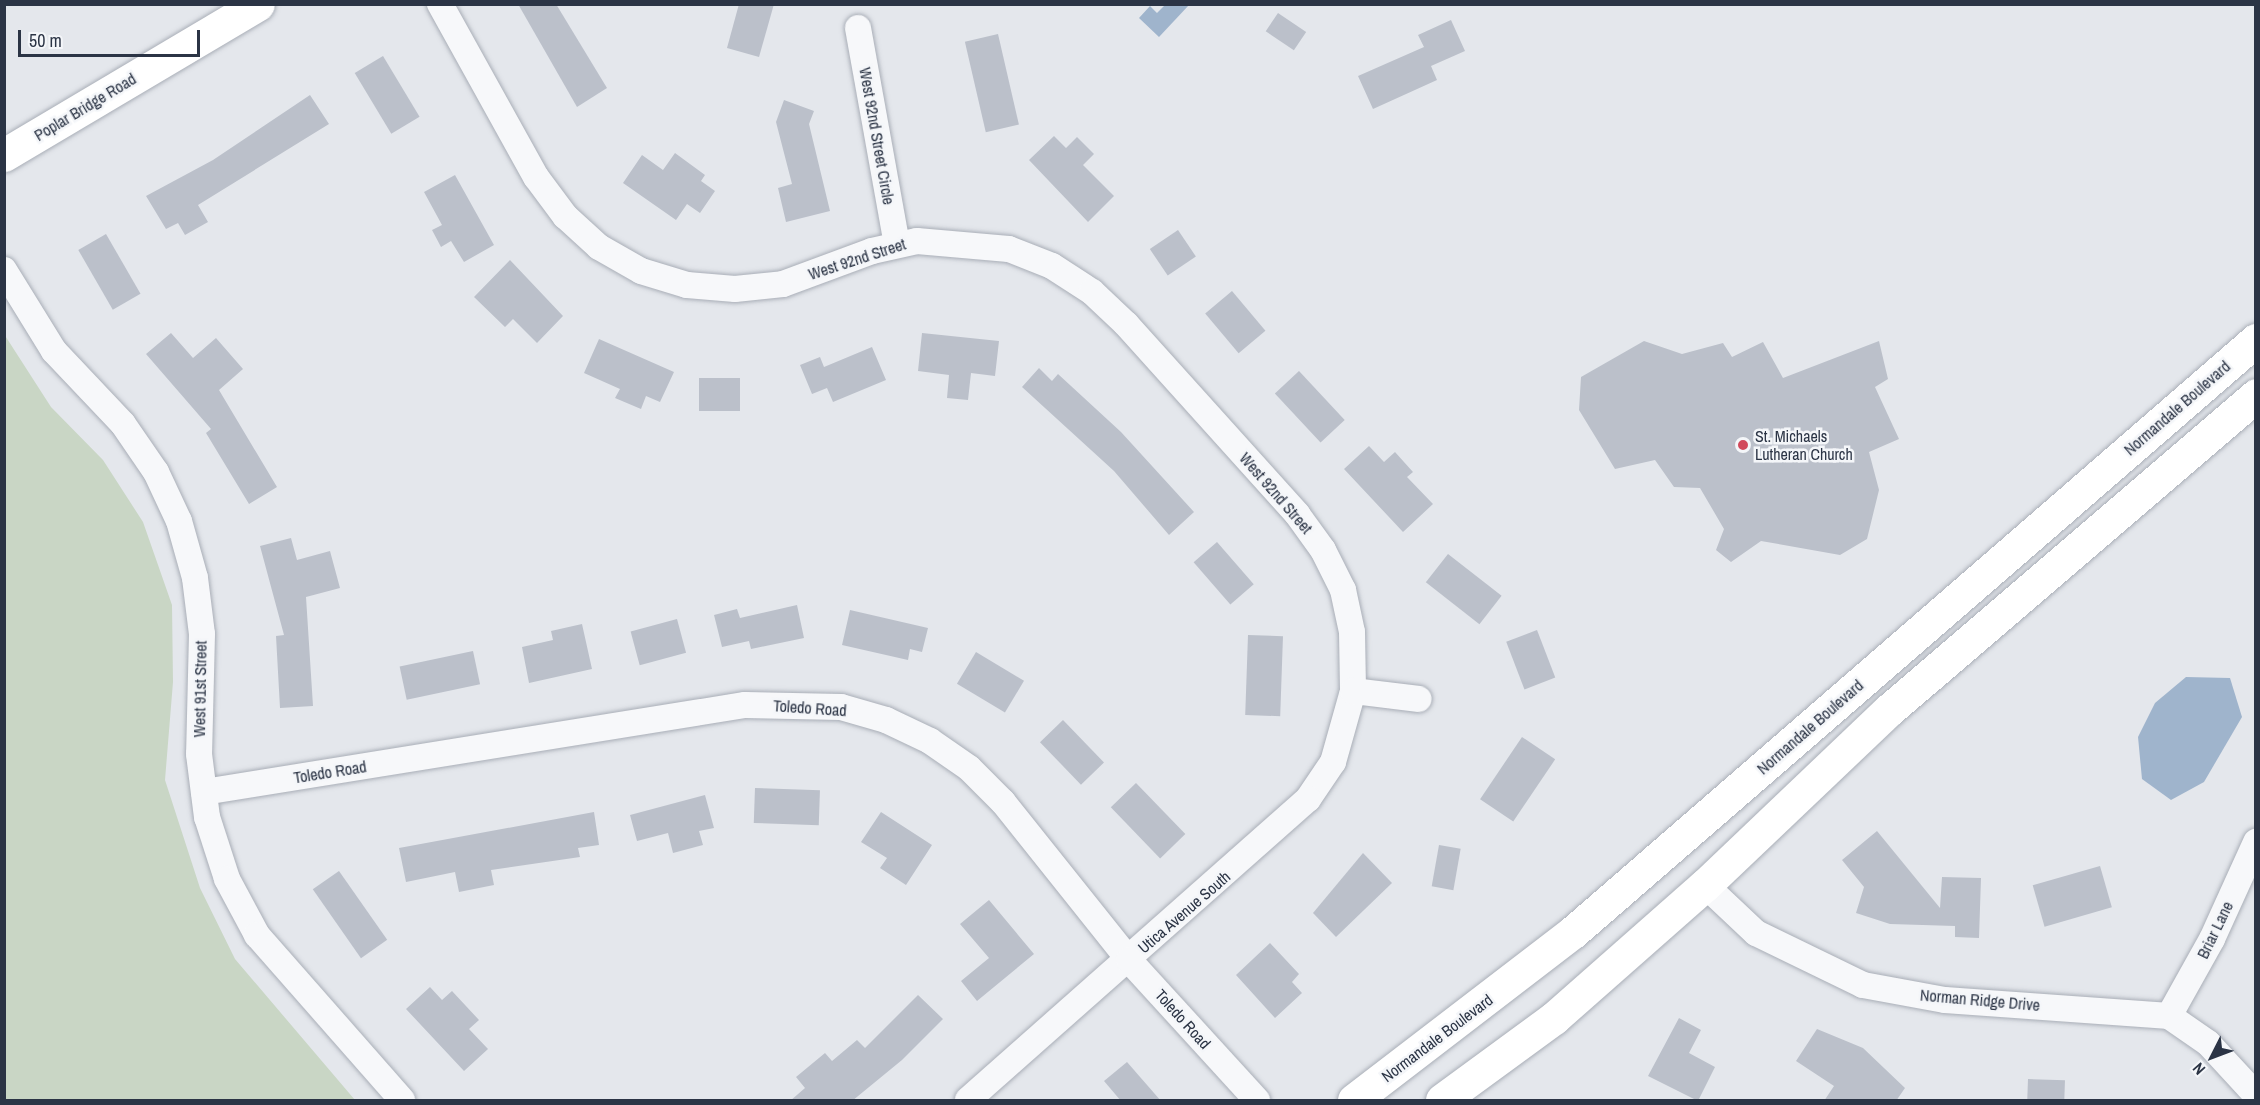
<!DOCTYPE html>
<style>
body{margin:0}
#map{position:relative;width:2260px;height:1105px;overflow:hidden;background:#e4e7ec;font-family:"Archivo Narrow",sans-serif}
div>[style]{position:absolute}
.green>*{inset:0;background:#c9d6c5}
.water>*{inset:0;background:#9fb4cc}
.building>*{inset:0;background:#bbc0ca;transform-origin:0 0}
.roads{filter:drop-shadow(0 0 2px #a9aeb7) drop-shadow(0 0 2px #a9aeb7)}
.street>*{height:26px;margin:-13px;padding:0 13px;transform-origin:13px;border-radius:13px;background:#f7f8fa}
.secondary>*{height:33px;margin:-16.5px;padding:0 16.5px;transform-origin:16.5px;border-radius:16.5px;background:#fff}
.dots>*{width:16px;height:16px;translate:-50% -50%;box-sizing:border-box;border:3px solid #f4f6f9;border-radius:50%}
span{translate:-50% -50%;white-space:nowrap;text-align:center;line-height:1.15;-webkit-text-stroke:5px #f4f6f9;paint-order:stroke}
.street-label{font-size:16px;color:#2b3445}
.poi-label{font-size:16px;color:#2b3445}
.left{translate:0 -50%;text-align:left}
.frame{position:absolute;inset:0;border:6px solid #2b3445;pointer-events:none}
.north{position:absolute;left:2182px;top:1027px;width:60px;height:60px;-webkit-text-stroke:4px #f4f6f9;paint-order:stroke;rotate:228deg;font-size:16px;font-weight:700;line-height:24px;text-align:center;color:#2b3445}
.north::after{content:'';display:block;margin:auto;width:21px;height:27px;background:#2b3445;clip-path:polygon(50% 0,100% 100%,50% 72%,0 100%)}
.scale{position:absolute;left:18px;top:30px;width:182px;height:27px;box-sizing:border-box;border:3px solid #2b3445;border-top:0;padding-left:8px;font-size:18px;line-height:21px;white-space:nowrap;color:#2b3445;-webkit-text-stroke:4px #f4f6f9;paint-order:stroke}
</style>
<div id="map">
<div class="green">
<i style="clip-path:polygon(4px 334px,51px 407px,103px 460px,143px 522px,172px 605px,173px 682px,165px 780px,200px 888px,235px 959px,355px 1100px,5px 1100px)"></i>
</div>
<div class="water">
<i style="clip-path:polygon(1165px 5px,1189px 5px,1159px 37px,1139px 18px,1150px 6px,1157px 13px)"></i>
<i style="clip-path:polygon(2186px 677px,2230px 678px,2242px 717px,2204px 782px,2171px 800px,2142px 779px,2138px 737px,2155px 703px)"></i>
</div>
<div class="building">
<i style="clip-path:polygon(518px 4px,556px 4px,607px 88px,577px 107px)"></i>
<i style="clip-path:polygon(739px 4px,774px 4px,759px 57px,727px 48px)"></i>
<i style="left:1278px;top:13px;width:34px;height:22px;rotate:34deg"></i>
<i style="clip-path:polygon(1451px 20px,1465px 51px,1431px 66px,1437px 80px,1373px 109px,1358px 76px,1424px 47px,1418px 35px)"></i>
<i style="left:998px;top:34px;width:93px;height:34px;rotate:77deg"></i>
<i style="left:383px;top:56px;width:71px;height:33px;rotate:59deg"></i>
<i style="clip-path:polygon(310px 95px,329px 124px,198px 205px,208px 222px,185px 235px,178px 223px,166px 229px,146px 196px,213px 160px)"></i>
<i style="clip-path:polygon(784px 100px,814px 111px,809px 124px,830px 211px,786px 222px,778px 188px,792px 184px,776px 122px)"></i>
<i style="clip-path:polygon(1054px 136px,1066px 148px,1077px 137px,1094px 154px,1083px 165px,1114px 196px,1088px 222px,1029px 160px)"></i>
<i style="clip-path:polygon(675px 153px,705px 175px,701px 181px,715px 191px,700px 213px,687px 204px,676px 220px,623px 183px,642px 155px,663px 170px)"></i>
<i style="clip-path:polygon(455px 175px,494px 245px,464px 262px,451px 241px,441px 247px,432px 230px,442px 225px,424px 192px)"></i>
<i style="left:1178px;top:230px;width:32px;height:34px;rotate:56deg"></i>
<i style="left:106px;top:234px;width:69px;height:32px;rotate:60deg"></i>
<i style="clip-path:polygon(510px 260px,563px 316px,537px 343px,513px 319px,505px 327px,474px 297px)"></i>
<i style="left:1232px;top:291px;width:52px;height:35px;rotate:50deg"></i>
<i style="clip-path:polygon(171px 333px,193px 358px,216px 338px,243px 369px,219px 390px,277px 487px,249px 504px,206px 433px,211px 429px,146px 354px)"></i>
<i style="clip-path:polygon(922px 333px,999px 341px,995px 376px,971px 373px,968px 400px,947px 398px,949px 375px,918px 371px)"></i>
<i style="clip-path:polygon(599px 339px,674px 372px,660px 402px,646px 396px,641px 409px,615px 398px,620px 389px,584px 373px)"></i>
<i style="clip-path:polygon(1644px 341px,1682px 354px,1723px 343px,1732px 357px,1763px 342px,1783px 378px,1879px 341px,1888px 379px,1875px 387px,1899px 439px,1869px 452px,1879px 490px,1867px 539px,1840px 555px,1761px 541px,1731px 562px,1716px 550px,1724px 529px,1700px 488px,1674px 487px,1655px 460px,1615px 469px,1579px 410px,1581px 377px)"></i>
<i style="clip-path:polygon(872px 347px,886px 380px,833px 402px,827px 388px,812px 394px,800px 365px,820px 357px,824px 367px)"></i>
<i style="clip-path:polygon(1039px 368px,1052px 381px,1058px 374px,1121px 432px,1194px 512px,1169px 535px,1114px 471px,1022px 387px)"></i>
<i style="left:1299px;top:371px;width:67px;height:33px;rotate:47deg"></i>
<i style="left:740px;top:378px;width:33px;height:41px;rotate:90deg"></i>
<i style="clip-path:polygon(1369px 446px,1384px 462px,1395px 452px,1413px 472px,1407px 477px,1433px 504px,1403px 532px,1344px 469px)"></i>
<i style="clip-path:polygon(291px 538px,297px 560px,330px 551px,340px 588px,306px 597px,313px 706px,280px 708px,276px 636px,284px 635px,260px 546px)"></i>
<i style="left:1217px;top:542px;width:56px;height:31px;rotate:49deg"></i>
<i style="left:1448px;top:554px;width:68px;height:36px;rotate:38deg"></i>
<i style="clip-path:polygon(797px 605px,804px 638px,751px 649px,749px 641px,722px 647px,714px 615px,737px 609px,740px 618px)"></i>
<i style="clip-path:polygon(850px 610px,928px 628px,922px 652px,910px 649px,908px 660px,842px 645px)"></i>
<i style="left:677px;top:619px;width:35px;height:48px;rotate:75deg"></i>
<i style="clip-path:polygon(582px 624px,592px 669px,529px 683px,522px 647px,553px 640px,551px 631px)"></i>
<i style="left:1537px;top:630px;width:51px;height:33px;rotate:69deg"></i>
<i style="left:1248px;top:635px;width:35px;height:80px;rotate:2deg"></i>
<i style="left:473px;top:651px;width:34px;height:75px;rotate:78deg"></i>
<i style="left:976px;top:652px;width:56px;height:37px;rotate:31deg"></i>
<i style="left:1063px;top:720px;width:59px;height:32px;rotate:46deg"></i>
<i style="left:1522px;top:737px;width:40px;height:75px;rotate:34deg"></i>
<i style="left:1136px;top:783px;width:71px;height:35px;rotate:46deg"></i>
<i style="left:755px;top:788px;width:65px;height:35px;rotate:2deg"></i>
<i style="clip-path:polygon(705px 795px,714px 828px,699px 831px,703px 845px,673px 853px,668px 833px,637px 841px,630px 815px)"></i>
<i style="clip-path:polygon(594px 812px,599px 845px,578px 848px,580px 857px,491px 870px,494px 885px,459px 892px,455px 872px,406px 882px,399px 848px)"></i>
<i style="clip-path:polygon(881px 812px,932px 845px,906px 885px,880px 868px,887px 858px,861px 842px)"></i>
<i style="clip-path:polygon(1877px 831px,1940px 908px,1942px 877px,1981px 878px,1979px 938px,1955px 937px,1955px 926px,1890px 924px,1856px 913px,1864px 887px,1842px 860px)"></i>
<i style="left:1439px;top:845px;width:22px;height:42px;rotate:10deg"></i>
<i style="clip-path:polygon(1363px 853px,1392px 883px,1336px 937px,1313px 913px)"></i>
<i style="left:2100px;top:866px;width:43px;height:70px;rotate:74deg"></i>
<i style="left:339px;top:871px;width:84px;height:32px;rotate:55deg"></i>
<i style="clip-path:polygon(989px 900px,1034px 954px,977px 1001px,961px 981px,989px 958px,960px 924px)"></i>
<i style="clip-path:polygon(1270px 943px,1299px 974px,1292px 982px,1302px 993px,1275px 1018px,1236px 975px)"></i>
<i style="clip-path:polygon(430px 987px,442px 1000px,452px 991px,479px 1020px,469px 1029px,488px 1049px,464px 1071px,406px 1009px)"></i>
<i style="clip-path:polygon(918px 995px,943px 1019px,902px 1060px,852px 1101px,790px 1101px,805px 1088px,796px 1077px,825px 1053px,832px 1061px,857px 1040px,865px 1048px)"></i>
<i style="clip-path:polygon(1679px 1018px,1701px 1030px,1689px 1053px,1715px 1067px,1698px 1101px,1648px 1076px)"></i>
<i style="clip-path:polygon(1817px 1029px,1863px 1048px,1905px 1088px,1896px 1101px,1824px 1101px,1834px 1086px,1796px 1061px)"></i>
<i style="clip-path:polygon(1127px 1062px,1161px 1101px,1121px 1101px,1104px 1081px)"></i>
<i style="left:2028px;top:1079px;width:37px;height:22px;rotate:2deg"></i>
</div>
<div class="roads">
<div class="street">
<i style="left:440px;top:4px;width:198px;rotate:61deg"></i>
<i style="left:536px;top:177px;width:49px;rotate:53.4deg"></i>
<i style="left:565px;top:216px;width:46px;rotate:42.4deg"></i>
<i style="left:599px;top:247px;width:48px;rotate:29.7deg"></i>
<i style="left:641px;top:271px;width:48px;rotate:16.9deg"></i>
<i style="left:687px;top:285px;width:48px;rotate:4.8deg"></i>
<i style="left:735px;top:289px;width:48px;rotate:-5.9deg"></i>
<i style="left:783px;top:284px;width:95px;rotate:-20.3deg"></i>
<i style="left:872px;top:251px;width:46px;rotate:-12.5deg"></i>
<i style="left:917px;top:241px;width:92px;rotate:5deg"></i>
<i style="left:1009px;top:249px;width:46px;rotate:21.6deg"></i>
<i style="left:1052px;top:266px;width:48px;rotate:33deg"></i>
<i style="left:1092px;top:292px;width:47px;rotate:43.3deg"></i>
<i style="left:1126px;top:324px;width:256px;rotate:48deg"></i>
<i style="left:1297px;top:514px;width:44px;rotate:54.2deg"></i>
<i style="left:1323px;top:550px;width:45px;rotate:63.4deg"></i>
<i style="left:1343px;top:590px;width:43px;rotate:77.9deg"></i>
<i style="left:1352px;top:632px;width:59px;rotate:89deg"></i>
<i style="left:1353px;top:691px;width:74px;rotate:105.7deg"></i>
<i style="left:1333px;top:762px;width:45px;rotate:124deg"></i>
<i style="left:1308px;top:799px;width:454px;rotate:138.5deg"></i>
<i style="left:858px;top:28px;width:219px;rotate:79.8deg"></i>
<i style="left:4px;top:270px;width:95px;rotate:58.3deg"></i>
<i style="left:54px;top:351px;width:100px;rotate:46.6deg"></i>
<i style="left:123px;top:424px;width:58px;rotate:55.5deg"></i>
<i style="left:156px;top:472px;width:54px;rotate:64.9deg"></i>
<i style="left:179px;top:521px;width:59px;rotate:74.3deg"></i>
<i style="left:195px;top:578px;width:56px;rotate:82.9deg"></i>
<i style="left:202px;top:634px;width:120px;rotate:91.4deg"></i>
<i style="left:199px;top:754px;width:64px;rotate:82.8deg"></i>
<i style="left:207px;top:817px;width:65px;rotate:72.1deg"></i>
<i style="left:227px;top:879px;width:64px;rotate:61.8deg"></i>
<i style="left:257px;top:935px;width:220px;rotate:48.7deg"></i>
<i style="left:1353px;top:691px;width:66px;rotate:6.9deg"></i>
<i style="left:204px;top:792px;width:548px;rotate:-9.14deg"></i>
<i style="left:745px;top:705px;width:96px;rotate:1.2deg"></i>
<i style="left:841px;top:707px;width:47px;rotate:16.1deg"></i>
<i style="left:886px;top:720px;width:49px;rotate:25.5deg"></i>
<i style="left:930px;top:741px;width:47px;rotate:34.7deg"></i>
<i style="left:969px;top:768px;width:48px;rotate:45deg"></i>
<i style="left:1003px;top:802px;width:202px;rotate:51.4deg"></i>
<i style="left:1129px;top:960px;width:190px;rotate:47.6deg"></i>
<i style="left:1705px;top:885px;width:70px;rotate:43.3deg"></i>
<i style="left:1756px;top:933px;width:119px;rotate:25.9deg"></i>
<i style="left:1863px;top:985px;width:83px;rotate:10.4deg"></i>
<i style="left:1945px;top:1000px;width:225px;rotate:4.1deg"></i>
<i style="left:2169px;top:1016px;width:47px;rotate:34.7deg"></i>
<i style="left:2208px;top:1043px;width:71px;rotate:47.3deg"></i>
<i style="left:2169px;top:1016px;width:88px;rotate:-60.8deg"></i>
<i style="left:2212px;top:939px;width:107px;rotate:-65.6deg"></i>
</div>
<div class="secondary">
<i style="left:4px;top:155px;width:295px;rotate:-30.7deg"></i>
<i style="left:1354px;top:1100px;width:276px;rotate:-37.5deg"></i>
<i style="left:1573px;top:932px;width:904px;rotate:-40.92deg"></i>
<i style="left:1442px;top:1100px;width:139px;rotate:-36.2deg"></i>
<i style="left:1554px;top:1018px;width:201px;rotate:-41.4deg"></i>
<i style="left:1705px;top:885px;width:254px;rotate:-43.6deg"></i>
<i style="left:1889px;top:710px;width:484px;rotate:-40.6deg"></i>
</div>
</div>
<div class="dots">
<i style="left:1743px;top:445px;background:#d1495b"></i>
</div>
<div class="street-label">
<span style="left:85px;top:107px;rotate:-31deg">Poplar Bridge Road</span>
<span style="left:877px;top:136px;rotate:80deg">West 92nd Street Circle</span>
<span style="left:857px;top:259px;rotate:-18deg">West 92nd Street</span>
<span style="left:2177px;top:408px;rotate:-41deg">Normandale Boulevard</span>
<span style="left:1276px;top:493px;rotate:49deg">West 92nd Street</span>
<span style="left:200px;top:689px;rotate:-89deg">West 91st Street</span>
<span style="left:810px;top:708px;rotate:4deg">Toledo Road</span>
<span style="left:1810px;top:727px;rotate:-41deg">Normandale Boulevard</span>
<span style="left:330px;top:772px;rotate:-9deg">Toledo Road</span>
<span style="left:1184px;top:912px;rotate:-41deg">Utica Avenue South</span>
<span style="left:2215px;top:930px;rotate:-64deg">Briar Lane</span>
<span style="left:1980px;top:1000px;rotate:5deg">Norman Ridge Drive</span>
<span style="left:1183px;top:1019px;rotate:48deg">Toledo Road</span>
<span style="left:1437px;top:1038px;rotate:-37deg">Normandale Boulevard</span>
</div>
<div class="poi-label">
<span class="left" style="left:1755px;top:445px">St. Michaels<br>Lutheran Church</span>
</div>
<div class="frame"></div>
<div class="north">N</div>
<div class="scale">50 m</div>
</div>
